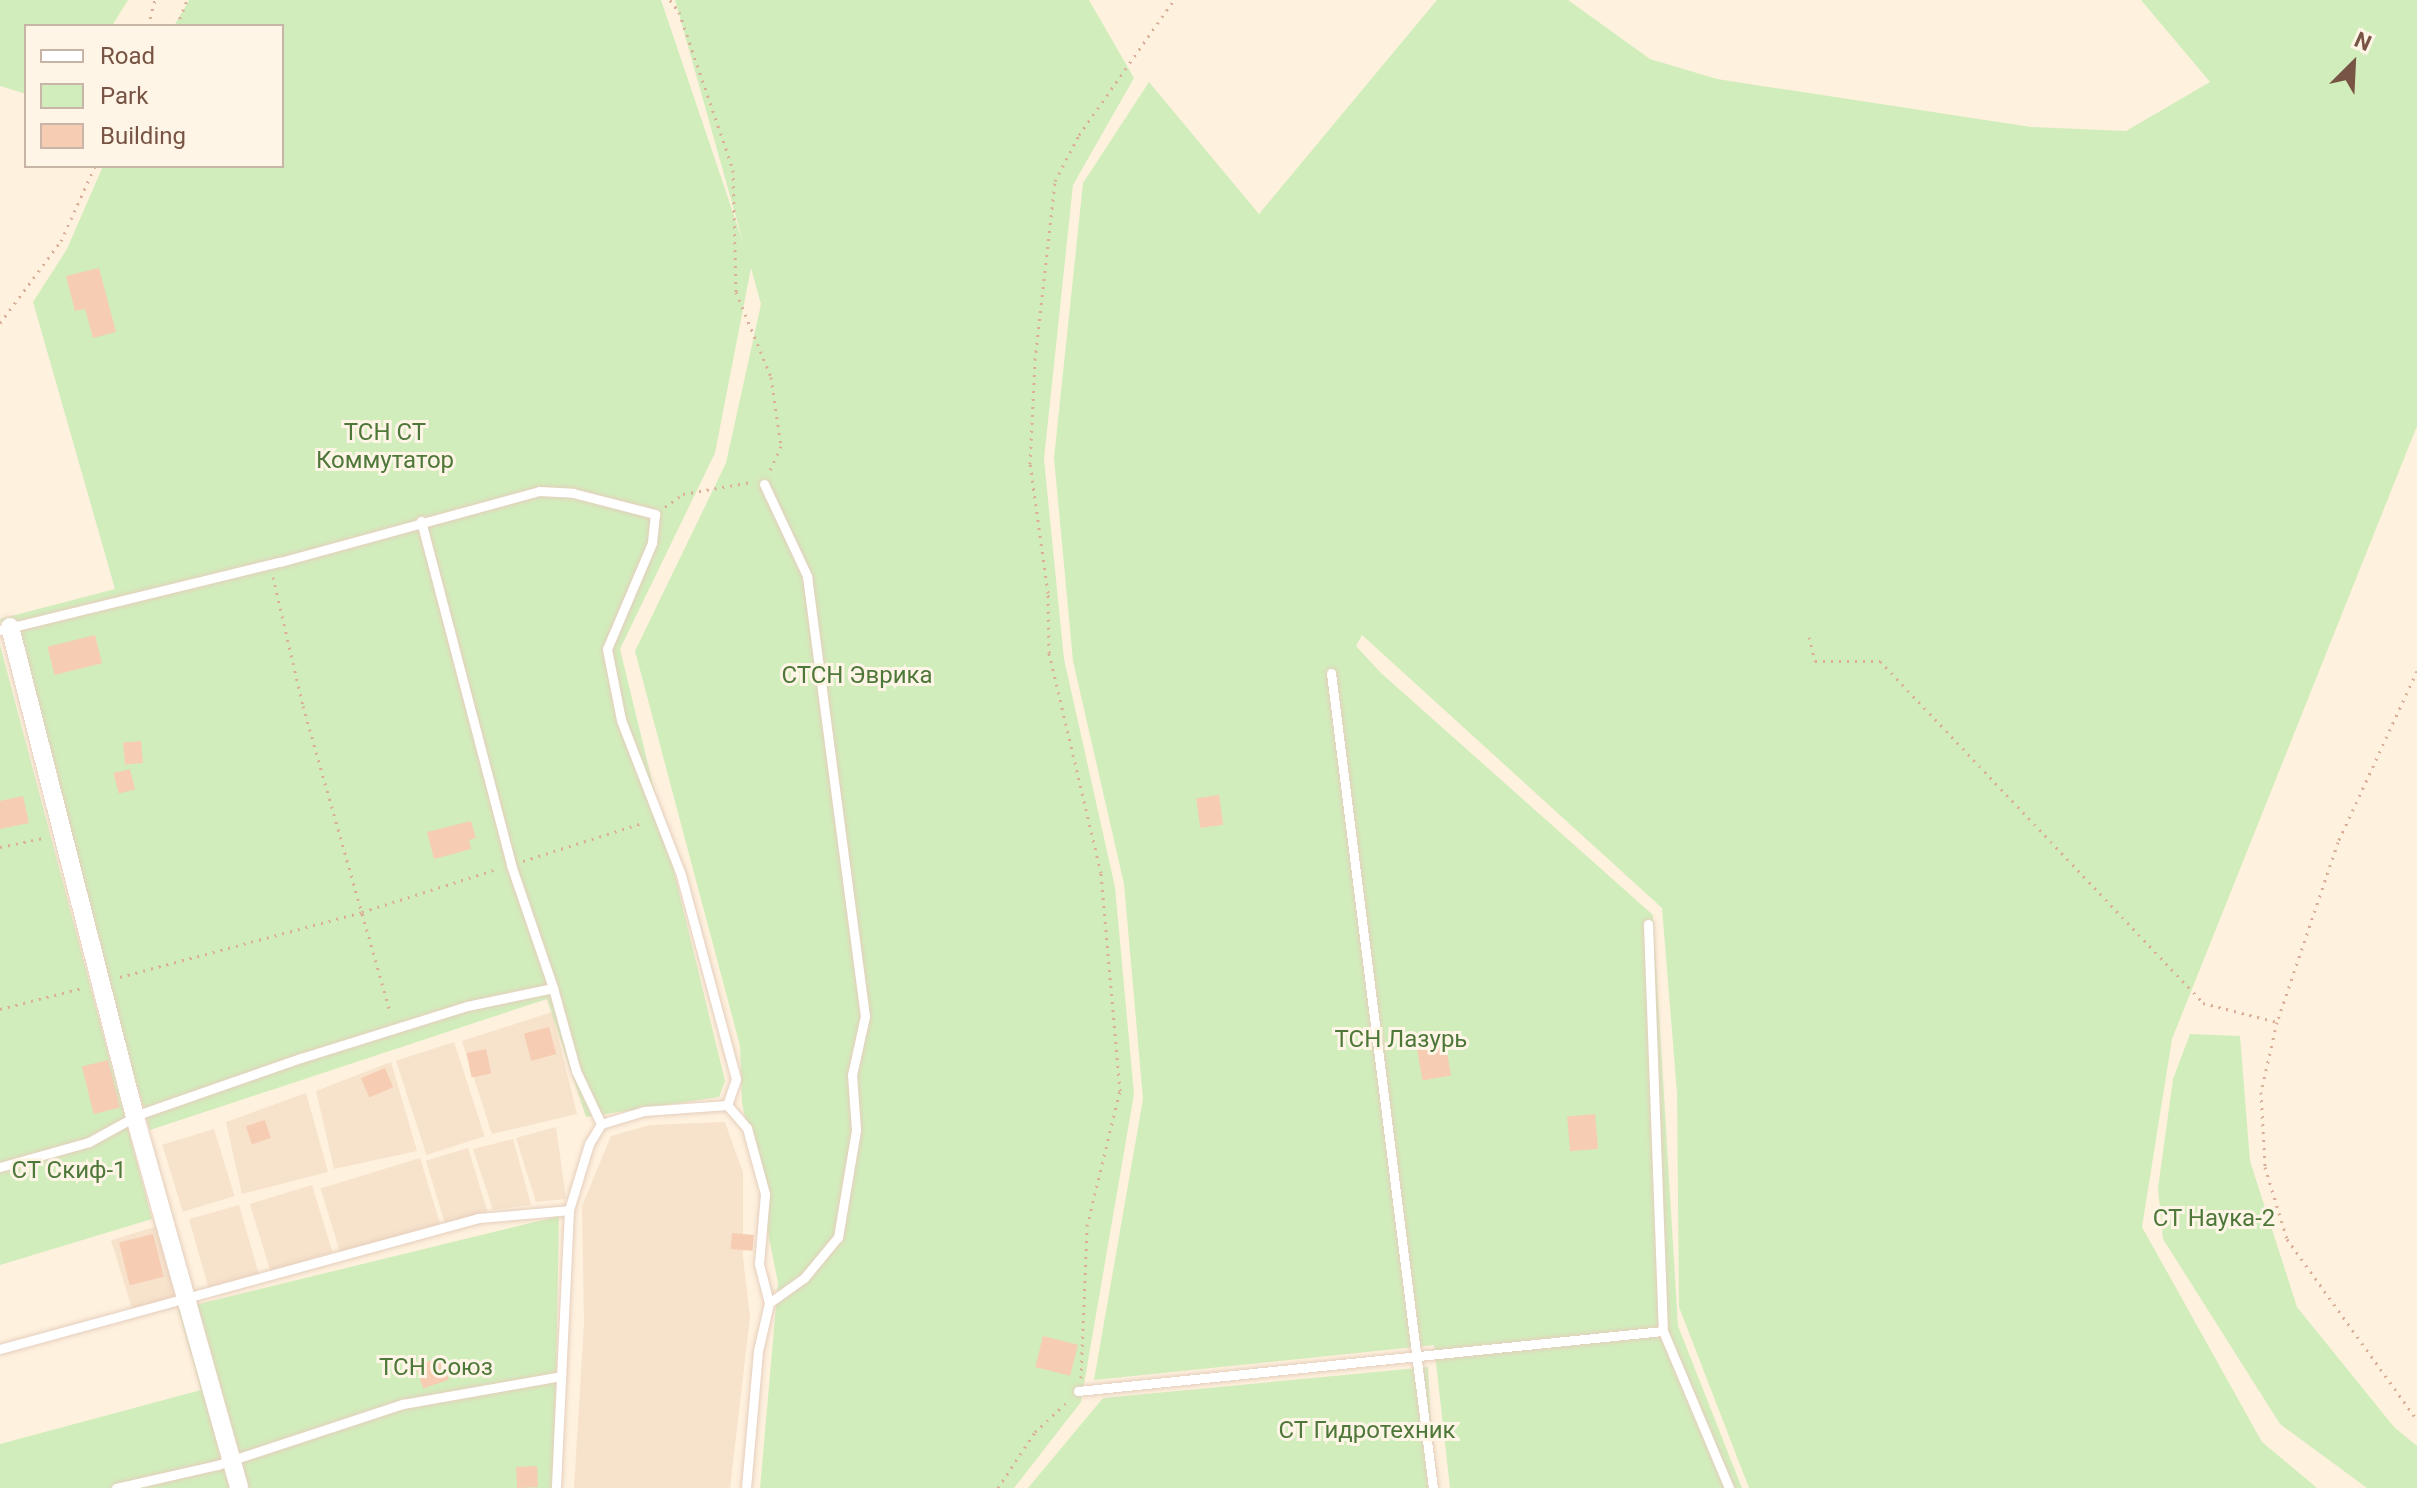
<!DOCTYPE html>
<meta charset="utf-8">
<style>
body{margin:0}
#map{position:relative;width:2417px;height:1488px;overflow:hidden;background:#fef1de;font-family:Roboto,sans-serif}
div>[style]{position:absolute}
.residential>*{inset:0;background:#f7e2cc;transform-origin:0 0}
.green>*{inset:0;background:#d2edbc}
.building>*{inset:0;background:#f6ccb3;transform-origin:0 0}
.path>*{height:3px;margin-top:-1.5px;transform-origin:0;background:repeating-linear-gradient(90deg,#dbaf97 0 2px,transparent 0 8px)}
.roads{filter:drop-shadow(0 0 2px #e5cebd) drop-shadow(0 0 2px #e5cebd)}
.service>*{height:9px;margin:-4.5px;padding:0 4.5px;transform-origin:4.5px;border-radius:4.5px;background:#fff}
.minor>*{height:18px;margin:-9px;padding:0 9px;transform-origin:9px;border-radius:9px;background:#fff}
span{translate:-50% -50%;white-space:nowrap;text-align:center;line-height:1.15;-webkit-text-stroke:6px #fff5e7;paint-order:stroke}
.park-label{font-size:24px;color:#4e7839}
.legend{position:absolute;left:24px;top:24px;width:260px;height:144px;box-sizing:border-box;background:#fff5e7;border:2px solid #c9b5a6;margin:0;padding:10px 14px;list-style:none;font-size:24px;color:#775444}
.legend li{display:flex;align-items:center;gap:16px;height:40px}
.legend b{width:40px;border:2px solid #c9b5a6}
.north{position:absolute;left:2313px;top:24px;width:80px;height:80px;-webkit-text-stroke:6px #fff5e7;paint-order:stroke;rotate:24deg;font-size:22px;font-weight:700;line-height:32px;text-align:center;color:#775444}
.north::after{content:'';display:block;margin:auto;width:28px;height:36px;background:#775444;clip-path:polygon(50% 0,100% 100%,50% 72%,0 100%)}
</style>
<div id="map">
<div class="residential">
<i style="clip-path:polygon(552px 1012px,577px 1114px,492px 1134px,462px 1041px)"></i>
<i style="left:454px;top:1042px;width:99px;height:61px;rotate:72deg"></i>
<i style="clip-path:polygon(391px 1062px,417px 1151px,334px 1169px,316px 1091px)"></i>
<i style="clip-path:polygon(306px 1093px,328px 1172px,242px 1194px,226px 1122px)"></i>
<i style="clip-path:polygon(725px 1122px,743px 1173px,743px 1258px,750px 1317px,730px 1488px,574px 1488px,584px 1323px,582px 1206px,611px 1136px,650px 1125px)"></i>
<i style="clip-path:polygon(556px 1127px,566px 1199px,536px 1202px,516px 1138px)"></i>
<i style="left:214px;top:1129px;width:70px;height:54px;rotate:73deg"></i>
<i style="clip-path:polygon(513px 1139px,531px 1205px,493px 1210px,473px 1149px)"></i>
<i style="left:468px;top:1148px;width:66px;height:44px;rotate:73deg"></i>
<i style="left:420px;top:1158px;width:70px;height:104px;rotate:73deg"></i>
<i style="left:312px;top:1185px;width:70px;height:65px;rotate:73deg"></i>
<i style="left:239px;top:1205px;width:71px;height:52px;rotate:74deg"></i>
<i style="left:158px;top:1226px;width:79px;height:49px;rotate:73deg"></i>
</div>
<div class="green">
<i style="clip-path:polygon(0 0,128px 0,112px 26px,26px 26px,26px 94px,0 86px)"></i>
<i style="clip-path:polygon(189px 0,661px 0,743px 242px,675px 0,1089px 0,1134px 78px,1073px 185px,1044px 459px,1064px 659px,1115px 887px,1134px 1094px,1081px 1402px,1014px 1488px,760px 1488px,778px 1283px,742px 1103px,740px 1046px,635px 651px,726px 463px,761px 304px,751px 268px,715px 453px,620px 649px,725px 1081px,719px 1097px,586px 1117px,547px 999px,150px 1130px,0 619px,115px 589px,33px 302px,67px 249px,103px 166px,282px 166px,282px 26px,174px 26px)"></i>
<i style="clip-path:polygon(1437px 0,1568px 0,1650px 59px,1717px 79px,2031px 127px,2126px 131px,2210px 82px,2141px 0,2417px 0,2417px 426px,2172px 1039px,2142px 1227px,2262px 1442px,2317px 1488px,1749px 1488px,1679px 1307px,1677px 1093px,1662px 908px,1362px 635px,1356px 646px,1381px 673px,1653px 915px,1678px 1326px,1742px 1488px,1450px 1488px,1434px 1345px,1094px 1380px,1143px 1099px,1124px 884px,1073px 661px,1054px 458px,1083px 183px,1149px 82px,1259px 214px)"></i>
<i style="clip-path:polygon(0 645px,152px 1219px,0 1265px)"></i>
<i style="clip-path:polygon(2190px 1034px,2240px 1036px,2250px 1161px,2297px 1307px,2394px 1427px,2417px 1446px,2417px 1488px,2367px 1488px,2280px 1424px,2163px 1239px,2158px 1188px,2173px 1079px)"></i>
<i style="clip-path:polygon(559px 1216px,554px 1488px,0 1488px,0 1444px,201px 1390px,178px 1309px)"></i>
<i style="clip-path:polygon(1428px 1367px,1434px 1488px,1028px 1488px,1103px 1398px)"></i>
</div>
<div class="building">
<i style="clip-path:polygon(99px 268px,116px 332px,93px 338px,85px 309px,75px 311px,66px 276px)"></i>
<i style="left:95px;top:635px;width:29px;height:49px;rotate:76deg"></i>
<i style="left:141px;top:741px;width:22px;height:18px;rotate:85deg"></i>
<i style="left:130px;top:769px;width:21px;height:17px;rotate:76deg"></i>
<i style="left:1219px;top:795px;width:30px;height:23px;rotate:82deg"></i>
<i style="clip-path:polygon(23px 796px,29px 823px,0 829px,0 801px)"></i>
<i style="clip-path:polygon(471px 821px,476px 838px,469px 840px,471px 849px,434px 859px,427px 832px)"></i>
<i style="left:549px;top:1027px;width:28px;height:26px;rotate:75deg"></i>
<i style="left:1445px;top:1041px;width:35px;height:29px;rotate:80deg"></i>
<i style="left:486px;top:1049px;width:25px;height:20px;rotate:78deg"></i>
<i style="left:108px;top:1060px;width:49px;height:27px;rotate:76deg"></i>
<i style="left:385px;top:1068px;width:21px;height:26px;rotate:67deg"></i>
<i style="left:1595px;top:1114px;width:35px;height:28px;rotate:85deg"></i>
<i style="left:265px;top:1120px;width:19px;height:20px;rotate:72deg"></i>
<i style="left:732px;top:1233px;width:22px;height:16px;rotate:5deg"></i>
<i style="left:153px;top:1234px;width:44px;height:35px;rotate:76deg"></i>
<i style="left:1043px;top:1336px;width:36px;height:32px;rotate:14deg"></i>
<i style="left:441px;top:1357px;width:24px;height:27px;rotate:71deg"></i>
<i style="left:537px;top:1466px;width:21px;height:21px;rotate:87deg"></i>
</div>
<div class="path">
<i style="left:670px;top:0;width:15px;rotate:53deg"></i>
<i style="left:679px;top:12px;width:167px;rotate:71.1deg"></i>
<i style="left:733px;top:170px;width:122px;rotate:88.6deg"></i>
<i style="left:736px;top:292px;width:92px;rotate:67.6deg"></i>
<i style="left:771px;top:377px;width:70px;rotate:81.8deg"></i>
<i style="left:781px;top:446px;width:27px;rotate:114deg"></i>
<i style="left:148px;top:26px;width:27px;rotate:-75deg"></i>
<i style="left:177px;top:26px;width:28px;rotate:-69deg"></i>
<i style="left:0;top:323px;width:102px;rotate:-53.4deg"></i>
<i style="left:61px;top:241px;width:82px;rotate:-65.6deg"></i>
<i style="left:665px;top:507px;width:22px;rotate:-36deg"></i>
<i style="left:683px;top:494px;width:69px;rotate:-10deg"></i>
<i style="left:273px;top:577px;width:132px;rotate:76.9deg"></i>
<i style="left:303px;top:706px;width:320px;rotate:74.1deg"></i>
<i style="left:1809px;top:637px;width:25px;rotate:76deg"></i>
<i style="left:1815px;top:661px;width:65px"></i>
<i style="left:1880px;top:661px;width:470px;rotate:46.6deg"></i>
<i style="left:2203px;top:1003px;width:76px;rotate:14.4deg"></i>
<i style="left:2417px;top:671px;width:188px;rotate:114.8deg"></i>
<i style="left:2338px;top:842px;width:190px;rotate:108.7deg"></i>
<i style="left:2277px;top:1022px;width:72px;rotate:102.9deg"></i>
<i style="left:2261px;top:1092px;width:75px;rotate:86.9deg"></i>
<i style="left:2265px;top:1167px;width:75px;rotate:73deg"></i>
<i style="left:2287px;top:1239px;width:223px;rotate:54.3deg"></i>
<i style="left:0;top:847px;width:44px;rotate:-11.8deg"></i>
<i style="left:523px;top:861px;width:128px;rotate:-17.7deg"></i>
<i style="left:120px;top:977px;width:251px;rotate:-15deg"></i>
<i style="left:362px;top:912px;width:142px;rotate:-17.7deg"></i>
<i style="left:0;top:1009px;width:85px;rotate:-14.4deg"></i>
<i style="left:1081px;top:1378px;width:152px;rotate:-87.7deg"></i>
<i style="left:1087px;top:1226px;width:139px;rotate:-76.3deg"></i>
<i style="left:1120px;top:1091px;width:219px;rotate:-95deg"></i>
<i style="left:1101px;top:873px;width:226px;rotate:-103.3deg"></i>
<i style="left:1049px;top:653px;width:60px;rotate:-91deg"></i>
<i style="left:1048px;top:593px;width:130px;rotate:-97.9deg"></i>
<i style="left:1030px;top:464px;width:104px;rotate:-87.2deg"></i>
<i style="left:1035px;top:360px;width:180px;rotate:-83.6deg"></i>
<i style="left:1055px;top:181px;width:52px;rotate:-62.4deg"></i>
<i style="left:1079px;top:135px;width:165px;rotate:-54.9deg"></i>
<i style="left:998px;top:1488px;width:67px;rotate:-56.5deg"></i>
<i style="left:1035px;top:1432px;width:45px;rotate:-43.2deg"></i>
</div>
<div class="roads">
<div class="service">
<i style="left:764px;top:484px;width:102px;rotate:64.9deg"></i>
<i style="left:807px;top:576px;width:444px;rotate:82.5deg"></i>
<i style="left:865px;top:1016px;width:60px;rotate:102.4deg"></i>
<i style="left:852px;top:1075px;width:55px;rotate:85.8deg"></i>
<i style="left:856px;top:1130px;width:109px;rotate:99.5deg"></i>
<i style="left:838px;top:1237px;width:53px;rotate:129.7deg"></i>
<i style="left:804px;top:1278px;width:43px;rotate:144.5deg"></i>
<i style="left:421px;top:521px;width:356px;rotate:75.3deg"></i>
<i style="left:511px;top:865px;width:130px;rotate:71.1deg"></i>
<i style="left:0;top:630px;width:288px;rotate:-13.7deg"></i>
<i style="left:280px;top:562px;width:269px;rotate:-15.3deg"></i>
<i style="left:539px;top:491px;width:34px;rotate:3deg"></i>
<i style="left:573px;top:493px;width:85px;rotate:14.4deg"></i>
<i style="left:655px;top:514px;width:29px;rotate:96deg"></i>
<i style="left:652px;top:543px;width:115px;rotate:113deg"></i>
<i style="left:607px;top:649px;width:72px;rotate:78.8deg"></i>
<i style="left:621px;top:720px;width:166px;rotate:68.8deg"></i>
<i style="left:681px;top:875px;width:211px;rotate:74.9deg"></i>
<i style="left:736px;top:1079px;width:28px;rotate:109deg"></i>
<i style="left:727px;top:1105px;width:83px;rotate:175.9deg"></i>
<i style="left:644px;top:1111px;width:45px;rotate:163.2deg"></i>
<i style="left:601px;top:1124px;width:23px;rotate:121deg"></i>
<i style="left:589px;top:1144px;width:69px;rotate:106.9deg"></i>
<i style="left:569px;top:1210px;width:278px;rotate:92.7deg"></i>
<i style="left:1331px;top:673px;width:821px;rotate:82.87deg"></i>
<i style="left:1648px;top:924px;width:407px;rotate:87.9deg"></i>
<i style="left:1663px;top:1331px;width:170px;rotate:67.2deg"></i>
<i style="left:727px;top:1105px;width:30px;rotate:49deg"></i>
<i style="left:747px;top:1128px;width:68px;rotate:74.7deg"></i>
<i style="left:765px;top:1194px;width:70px;rotate:94.9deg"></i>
<i style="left:759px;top:1264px;width:40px;rotate:75.6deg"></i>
<i style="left:769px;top:1303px;width:49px;rotate:102.9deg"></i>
<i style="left:758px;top:1351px;width:138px;rotate:95deg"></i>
<i style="left:0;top:1167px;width:92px;rotate:-15.7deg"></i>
<i style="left:89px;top:1142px;width:58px;rotate:-28.8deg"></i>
<i style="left:140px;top:1114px;width:170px;rotate:-19.2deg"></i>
<i style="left:301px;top:1058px;width:174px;rotate:-17.4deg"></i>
<i style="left:467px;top:1006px;width:88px;rotate:-11.8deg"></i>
<i style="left:553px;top:988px;width:86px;rotate:74.5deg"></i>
<i style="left:576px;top:1071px;width:59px;rotate:64.7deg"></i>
<i style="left:0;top:1349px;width:496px;rotate:-15.3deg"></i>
<i style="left:478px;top:1218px;width:91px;rotate:-5deg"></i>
<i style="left:1078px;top:1391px;width:588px;rotate:-5.86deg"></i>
<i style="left:116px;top:1488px;width:104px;rotate:-12.8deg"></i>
<i style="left:217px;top:1465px;width:196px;rotate:-18.2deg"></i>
<i style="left:403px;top:1404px;width:160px;rotate:-10deg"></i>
</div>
<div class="minor">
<i style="left:10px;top:627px;width:506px;rotate:75.69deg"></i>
<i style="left:135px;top:1117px;width:385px;rotate:74.3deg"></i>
</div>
</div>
<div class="park-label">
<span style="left:385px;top:447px">ТСН СТ<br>Коммутатор</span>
<span style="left:857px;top:676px">СТСН Эврика</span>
<span style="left:1401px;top:1040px">ТСН Лазурь</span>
<span style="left:69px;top:1171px">СТ Скиф-1</span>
<span style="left:2214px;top:1219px">СТ Наука-2</span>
<span style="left:436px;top:1368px">ТСН Союз</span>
<span style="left:1367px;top:1431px">СТ Гидротехник</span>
</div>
<ul class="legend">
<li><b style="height:10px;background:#fff"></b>Road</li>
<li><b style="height:22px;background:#d2edbc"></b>Park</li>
<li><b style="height:22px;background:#f6ccb3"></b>Building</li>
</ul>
<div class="north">N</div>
</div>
